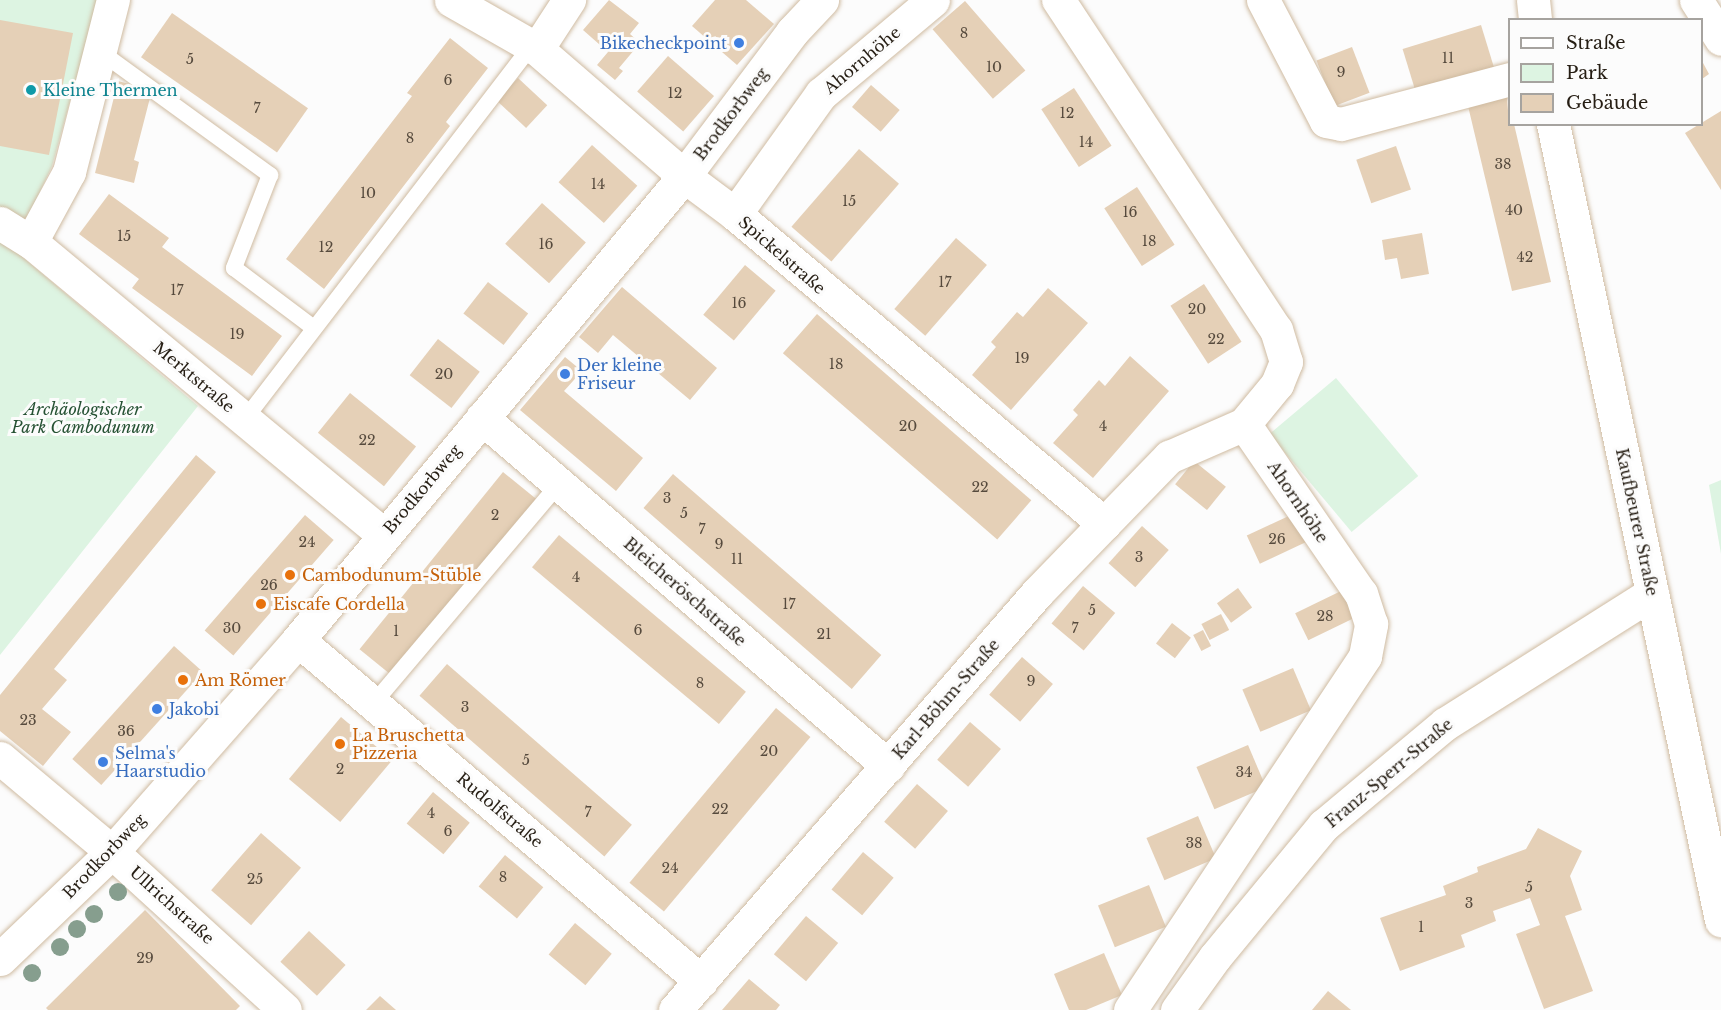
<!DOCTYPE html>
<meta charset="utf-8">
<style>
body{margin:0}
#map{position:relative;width:1721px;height:1010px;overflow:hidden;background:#fcfcfc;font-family:"Libre Baskerville",serif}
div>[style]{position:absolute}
.green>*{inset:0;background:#ddf4e2;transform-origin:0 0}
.building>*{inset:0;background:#e5d0b7;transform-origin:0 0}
.roads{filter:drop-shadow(0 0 2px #cfbba1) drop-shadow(0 0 2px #cfbba1)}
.service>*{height:16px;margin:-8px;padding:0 8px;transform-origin:8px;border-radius:8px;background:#fff}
.minor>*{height:33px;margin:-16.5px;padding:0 16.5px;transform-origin:16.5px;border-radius:16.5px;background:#fff}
.tertiary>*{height:33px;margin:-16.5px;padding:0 16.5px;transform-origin:16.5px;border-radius:16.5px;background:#fff}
.trees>*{width:18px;height:18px;margin:-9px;border-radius:50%;background:#869e8e}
.dots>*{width:16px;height:16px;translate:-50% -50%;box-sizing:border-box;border:3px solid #fcfcfc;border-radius:50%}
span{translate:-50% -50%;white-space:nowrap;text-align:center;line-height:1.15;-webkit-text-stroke:6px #fcfcfc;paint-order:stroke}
.number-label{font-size:14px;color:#564a3d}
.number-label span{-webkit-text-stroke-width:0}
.shop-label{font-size:16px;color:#366cbe}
.right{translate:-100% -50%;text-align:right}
.left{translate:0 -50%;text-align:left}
.street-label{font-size:16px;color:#261e14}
.culture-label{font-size:16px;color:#0d838f}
.park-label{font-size:16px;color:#265234;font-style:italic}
.food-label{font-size:16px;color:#c56008}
.legend{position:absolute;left:1508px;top:18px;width:195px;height:108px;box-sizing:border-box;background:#fcfcfc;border:2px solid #a6a39f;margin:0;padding:8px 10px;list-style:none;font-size:18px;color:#261e14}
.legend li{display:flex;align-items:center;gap:12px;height:30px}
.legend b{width:30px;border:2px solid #a6a39f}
</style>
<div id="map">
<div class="green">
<i style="clip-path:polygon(0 0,98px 0,52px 166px,13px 249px,198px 406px,0 655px)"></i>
<i style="left:1336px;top:378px;width:128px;height:87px;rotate:50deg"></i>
<i style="clip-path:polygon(1721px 480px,1721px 554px,1709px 485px)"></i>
</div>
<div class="building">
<i style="clip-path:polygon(609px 0,639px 23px,630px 34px,640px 43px,619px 68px,623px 71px,615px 80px,597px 65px,608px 52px,583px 30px)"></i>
<i style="clip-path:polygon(715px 0,746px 0,774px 24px,737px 65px,692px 26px)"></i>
<i style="left:965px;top:1px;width:92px;height:43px;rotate:49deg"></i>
<i style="left:172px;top:13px;width:166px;height:54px;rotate:35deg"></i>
<i style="clip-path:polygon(0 20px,73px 33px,49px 155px,0 146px)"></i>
<i style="left:1481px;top:25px;width:45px;height:82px;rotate:73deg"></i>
<i style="clip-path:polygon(450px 38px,488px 68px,446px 122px,450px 126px,324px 289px,286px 259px,412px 96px,407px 93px)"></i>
<i style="left:1352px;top:47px;width:49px;height:38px;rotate:69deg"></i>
<i style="left:668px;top:56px;width:61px;height:47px;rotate:41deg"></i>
<i style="clip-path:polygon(1702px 61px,1709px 74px,1702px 79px)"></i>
<i style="left:518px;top:78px;width:40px;height:31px;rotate:43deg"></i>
<i style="clip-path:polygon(118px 81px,152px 90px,134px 160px,139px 162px,134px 183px,95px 173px)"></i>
<i style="left:871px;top:85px;width:38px;height:29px;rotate:41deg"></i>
<i style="left:1074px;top:88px;width:69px;height:39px;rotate:57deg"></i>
<i style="clip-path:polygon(1507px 97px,1509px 124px,1514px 124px,1551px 282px,1512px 291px,1468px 106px)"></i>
<i style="clip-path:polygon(1721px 111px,1721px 190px,1685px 133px)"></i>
<i style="left:592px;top:145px;width:61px;height:50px;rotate:42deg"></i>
<i style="left:1396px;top:146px;width:46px;height:42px;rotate:71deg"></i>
<i style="left:859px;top:149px;width:53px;height:103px;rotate:41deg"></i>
<i style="left:1137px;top:187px;width:69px;height:39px;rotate:57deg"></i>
<i style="clip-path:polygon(109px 194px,169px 238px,162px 247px,282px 336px,252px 376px,132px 288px,139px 279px,79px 234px)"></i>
<i style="left:542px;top:203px;width:59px;height:55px;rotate:42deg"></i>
<i style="clip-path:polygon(1422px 233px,1429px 274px,1401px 279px,1397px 258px,1385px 260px,1382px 240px)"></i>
<i style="left:956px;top:238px;width:41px;height:94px;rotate:41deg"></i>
<i style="left:745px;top:265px;width:40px;height:65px;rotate:40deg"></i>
<i style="left:488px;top:282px;width:51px;height:40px;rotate:38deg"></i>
<i style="left:1204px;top:284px;width:69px;height:40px;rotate:57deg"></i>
<i style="clip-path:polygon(622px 287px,717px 368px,690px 400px,613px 335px,598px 353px,579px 337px)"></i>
<i style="clip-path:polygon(1048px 288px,1088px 323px,1011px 410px,972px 375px,996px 347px,991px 342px,1017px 312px,1023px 317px)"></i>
<i style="left:817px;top:314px;width:284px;height:52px;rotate:41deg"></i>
<i style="left:438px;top:339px;width:53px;height:46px;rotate:38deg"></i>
<i style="clip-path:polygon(1130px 356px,1169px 391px,1093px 478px,1053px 443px,1078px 415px,1073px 410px,1099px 380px,1105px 386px)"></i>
<i style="clip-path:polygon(565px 357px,582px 371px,564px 391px,643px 458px,616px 491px,520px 410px)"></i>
<i style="left:350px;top:393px;width:85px;height:51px;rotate:39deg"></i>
<i style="clip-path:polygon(196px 455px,216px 472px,54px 669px,67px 680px,42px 709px,71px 732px,43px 766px,0 731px,0 695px)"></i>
<i style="left:1194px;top:461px;width:41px;height:30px;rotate:39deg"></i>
<i style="left:503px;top:472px;width:44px;height:228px;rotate:39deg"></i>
<i style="left:673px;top:474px;width:276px;height:45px;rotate:41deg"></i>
<i style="left:1293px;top:514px;width:31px;height:51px;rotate:65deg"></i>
<i style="left:305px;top:515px;width:38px;height:153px;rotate:41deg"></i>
<i style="left:1142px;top:526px;width:36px;height:50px;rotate:42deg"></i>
<i style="left:559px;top:535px;width:244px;height:42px;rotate:40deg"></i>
<i style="left:1083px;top:586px;width:42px;height:49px;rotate:40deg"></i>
<i style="left:1238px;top:588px;width:24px;height:26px;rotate:54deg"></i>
<i style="left:1341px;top:591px;width:30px;height:51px;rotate:64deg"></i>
<i style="left:1221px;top:614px;width:18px;height:22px;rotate:63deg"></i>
<i style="left:1172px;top:623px;width:24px;height:26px;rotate:38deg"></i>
<i style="left:1203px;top:630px;width:18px;height:11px;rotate:63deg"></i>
<i style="left:174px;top:646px;width:39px;height:152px;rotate:42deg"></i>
<i style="left:1022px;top:657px;width:41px;height:50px;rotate:41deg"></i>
<i style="left:447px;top:664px;width:245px;height:42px;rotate:41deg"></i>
<i style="left:1293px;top:668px;width:46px;height:55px;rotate:67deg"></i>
<i style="left:776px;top:708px;width:45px;height:228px;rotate:40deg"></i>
<i style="left:341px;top:717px;width:67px;height:81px;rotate:40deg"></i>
<i style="left:970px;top:722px;width:41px;height:50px;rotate:41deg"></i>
<i style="left:1248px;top:745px;width:46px;height:56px;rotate:67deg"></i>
<i style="left:917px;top:784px;width:41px;height:50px;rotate:41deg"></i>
<i style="left:433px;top:792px;width:48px;height:41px;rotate:40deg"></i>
<i style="left:1198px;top:816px;width:46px;height:56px;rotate:67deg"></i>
<i style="clip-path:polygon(1538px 828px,1582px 851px,1570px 876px,1582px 910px,1565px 916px,1593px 991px,1544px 1009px,1516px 934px,1540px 925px,1530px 898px,1493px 911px,1496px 921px,1461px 935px,1465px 947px,1400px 971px,1380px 918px,1446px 895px,1443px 886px,1478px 872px,1477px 867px,1526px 849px)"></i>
<i style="left:261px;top:833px;width:53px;height:76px;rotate:41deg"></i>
<i style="left:863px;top:852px;width:40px;height:49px;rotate:40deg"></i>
<i style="left:505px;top:855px;width:50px;height:41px;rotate:40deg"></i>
<i style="left:1149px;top:885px;width:45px;height:55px;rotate:68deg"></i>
<i style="clip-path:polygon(145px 910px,240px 1006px,236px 1010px,48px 1010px,46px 1008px)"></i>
<i style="left:806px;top:916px;width:42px;height:50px;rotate:40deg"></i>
<i style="left:575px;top:923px;width:48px;height:41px;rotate:40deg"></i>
<i style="left:309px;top:931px;width:50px;height:42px;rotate:43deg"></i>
<i style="clip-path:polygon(1104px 953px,1122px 995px,1086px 1010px,1069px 1010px,1054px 974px)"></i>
<i style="clip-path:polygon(749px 979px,780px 1005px,776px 1010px,722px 1010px)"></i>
<i style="clip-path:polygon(1328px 991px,1351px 1010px,1312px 1010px)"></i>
<i style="clip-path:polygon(380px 996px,396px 1010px,366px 1010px)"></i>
</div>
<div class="roads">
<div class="service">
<i style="left:102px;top:53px;width:208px;rotate:36deg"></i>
<i style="left:270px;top:175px;width:100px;rotate:111.2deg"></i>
<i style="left:234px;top:268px;width:100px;rotate:36.9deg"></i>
<i style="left:245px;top:419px;width:470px;rotate:-52.5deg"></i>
<i style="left:373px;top:704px;width:288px;rotate:-49.8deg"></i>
</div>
<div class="minor">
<i style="left:451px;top:0;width:99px;rotate:29.7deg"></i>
<i style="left:537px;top:49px;width:194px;rotate:40.8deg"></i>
<i style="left:684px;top:176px;width:64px;rotate:36.7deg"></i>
<i style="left:735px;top:214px;width:482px;rotate:40deg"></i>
<i style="left:1263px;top:0;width:136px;rotate:62.5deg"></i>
<i style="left:1326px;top:121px;width:15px;rotate:11deg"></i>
<i style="left:1341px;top:124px;width:175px;rotate:-14.9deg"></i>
<i style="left:1696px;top:0;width:46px;rotate:57.3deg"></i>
<i style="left:537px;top:49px;width:59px;rotate:-56.9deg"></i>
<i style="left:735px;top:214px;width:148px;rotate:-54.4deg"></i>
<i style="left:821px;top:94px;width:146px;rotate:-40deg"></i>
<i style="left:0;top:223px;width:36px;rotate:32deg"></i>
<i style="left:31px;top:242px;width:459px;rotate:39.7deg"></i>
<i style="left:31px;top:242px;width:80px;rotate:-61.5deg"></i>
<i style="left:69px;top:172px;width:178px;rotate:-75.7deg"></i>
<i style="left:482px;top:418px;width:535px;rotate:40.6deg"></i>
<i style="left:298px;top:640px;width:528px;rotate:40.24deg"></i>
<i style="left:0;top:758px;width:146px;rotate:40deg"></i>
<i style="left:112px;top:852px;width:234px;rotate:42.4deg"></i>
<i style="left:0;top:959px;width:155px;rotate:-43.7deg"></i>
<i style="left:112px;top:852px;width:282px;rotate:-48.7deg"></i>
<i style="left:298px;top:640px;width:604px;rotate:-50.24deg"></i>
<i style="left:684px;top:176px;width:180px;rotate:-53.1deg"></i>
<i style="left:792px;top:32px;width:44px;rotate:-46.8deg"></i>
<i style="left:675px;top:1010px;width:552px;rotate:-49.04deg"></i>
<i style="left:1037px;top:593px;width:190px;rotate:-45.9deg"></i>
<i style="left:1169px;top:457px;width:82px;rotate:-23.7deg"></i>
<i style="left:1244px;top:424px;width:52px;rotate:-50.5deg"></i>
<i style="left:1277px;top:384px;width:24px;rotate:-68deg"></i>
<i style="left:1286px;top:362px;width:34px;rotate:-107deg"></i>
<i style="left:1276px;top:330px;width:396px;rotate:-123.4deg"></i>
<i style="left:1130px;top:1010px;width:425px;rotate:-56.4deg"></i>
<i style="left:1365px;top:656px;width:33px;rotate:-79deg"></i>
<i style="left:1371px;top:624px;width:32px;rotate:-108deg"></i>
<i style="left:1361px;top:594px;width:206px;rotate:-124.5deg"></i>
<i style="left:1177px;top:1010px;width:65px;rotate:-54.4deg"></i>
<i style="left:1215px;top:957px;width:171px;rotate:-50.5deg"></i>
<i style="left:1324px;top:825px;width:158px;rotate:-39.9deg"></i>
<i style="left:1445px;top:724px;width:245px;rotate:-32.3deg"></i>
</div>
<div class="tertiary">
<i style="left:1533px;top:0;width:20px;rotate:84deg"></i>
<i style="left:1553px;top:124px;width:814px;rotate:78.08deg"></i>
</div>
</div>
<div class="trees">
<i style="left:118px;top:892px"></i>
<i style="left:94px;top:914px"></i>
<i style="left:77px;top:929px"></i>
<i style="left:60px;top:947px"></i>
<i style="left:32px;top:973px"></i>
</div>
<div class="dots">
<i style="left:739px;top:43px;background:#3f7fe0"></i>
<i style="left:31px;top:90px;background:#0f9aa8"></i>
<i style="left:565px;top:374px;background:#3f7fe0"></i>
<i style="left:290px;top:575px;background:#e8710a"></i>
<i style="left:261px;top:604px;background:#e8710a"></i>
<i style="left:183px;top:680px;background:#e8710a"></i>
<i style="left:157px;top:709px;background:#3f7fe0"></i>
<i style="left:340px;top:744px;background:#e8710a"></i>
<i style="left:103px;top:762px;background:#3f7fe0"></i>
</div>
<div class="number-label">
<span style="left:964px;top:33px">8</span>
<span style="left:1448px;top:58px">11</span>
<span style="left:190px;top:59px">5</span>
<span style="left:994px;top:67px">10</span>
<span style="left:1341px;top:72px">9</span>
<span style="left:448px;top:80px">6</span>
<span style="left:675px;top:93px">12</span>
<span style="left:257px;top:108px">7</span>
<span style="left:1067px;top:113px">12</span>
<span style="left:410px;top:138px">8</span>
<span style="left:1086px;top:142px">14</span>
<span style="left:1503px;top:164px">38</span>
<span style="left:598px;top:184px">14</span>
<span style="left:368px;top:193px">10</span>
<span style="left:849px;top:201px">15</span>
<span style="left:1514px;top:210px">40</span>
<span style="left:1130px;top:212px">16</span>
<span style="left:124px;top:236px">15</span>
<span style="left:1149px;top:241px">18</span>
<span style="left:546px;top:244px">16</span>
<span style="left:326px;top:247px">12</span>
<span style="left:1525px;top:257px">42</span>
<span style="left:945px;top:282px">17</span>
<span style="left:177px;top:290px">17</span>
<span style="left:739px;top:303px">16</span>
<span style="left:1197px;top:309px">20</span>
<span style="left:237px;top:334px">19</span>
<span style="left:1216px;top:339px">22</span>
<span style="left:1022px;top:358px">19</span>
<span style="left:836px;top:364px">18</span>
<span style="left:444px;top:374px">20</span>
<span style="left:908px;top:426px">20</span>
<span style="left:1103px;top:426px">4</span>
<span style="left:367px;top:440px">22</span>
<span style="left:980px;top:487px">22</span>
<span style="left:667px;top:498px">3</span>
<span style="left:684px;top:513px">5</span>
<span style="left:495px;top:515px">2</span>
<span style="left:702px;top:529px">7</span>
<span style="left:1277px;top:539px">26</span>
<span style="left:307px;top:542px">24</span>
<span style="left:719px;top:544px">9</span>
<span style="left:1139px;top:557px">3</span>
<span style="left:737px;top:559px">11</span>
<span style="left:576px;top:577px">4</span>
<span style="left:269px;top:585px">26</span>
<span style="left:789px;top:604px">17</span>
<span style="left:1092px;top:610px">5</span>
<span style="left:1325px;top:616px">28</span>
<span style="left:232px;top:628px">30</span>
<span style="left:1075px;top:628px">7</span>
<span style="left:638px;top:630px">6</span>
<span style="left:396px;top:631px">1</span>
<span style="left:824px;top:634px">21</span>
<span style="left:1031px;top:681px">9</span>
<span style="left:700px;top:683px">8</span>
<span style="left:465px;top:707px">3</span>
<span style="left:28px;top:720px">23</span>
<span style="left:126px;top:731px">36</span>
<span style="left:769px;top:751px">20</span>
<span style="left:526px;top:760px">5</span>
<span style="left:340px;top:769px">2</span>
<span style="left:1244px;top:772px">34</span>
<span style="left:720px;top:809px">22</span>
<span style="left:588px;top:812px">7</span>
<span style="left:431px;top:813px">4</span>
<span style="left:448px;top:831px">6</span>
<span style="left:1194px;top:843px">38</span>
<span style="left:670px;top:868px">24</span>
<span style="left:503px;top:877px">8</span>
<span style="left:255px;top:879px">25</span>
<span style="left:1529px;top:887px">5</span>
<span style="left:1469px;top:903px">3</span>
<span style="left:1421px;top:927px">1</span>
<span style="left:145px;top:958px">29</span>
</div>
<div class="shop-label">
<span class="right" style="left:727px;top:43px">Bikecheckpoint</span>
<span class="left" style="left:577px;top:374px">Der kleine<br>Friseur</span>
<span class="left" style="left:169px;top:709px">Jakobi</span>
<span class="left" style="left:115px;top:762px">Selma's<br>Haarstudio</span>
</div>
<div class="street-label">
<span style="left:862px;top:60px;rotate:-40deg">Ahornhöhe</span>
<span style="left:731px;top:114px;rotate:-53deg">Brodkorbweg</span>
<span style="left:782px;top:255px;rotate:41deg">Spickelstraße</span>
<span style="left:194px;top:377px;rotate:40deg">Merktstraße</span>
<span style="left:422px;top:489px;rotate:-50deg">Brodkorbweg</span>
<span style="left:1298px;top:502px;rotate:56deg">Ahornhöhe</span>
<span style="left:1637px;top:522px;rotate:78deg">Kaufbeurer Straße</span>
<span style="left:685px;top:592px;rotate:41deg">Bleicheröschstraße</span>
<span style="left:946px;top:699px;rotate:-49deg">Karl-Böhm-Straße</span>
<span style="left:1389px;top:773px;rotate:-40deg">Franz-Sperr-Straße</span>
<span style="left:500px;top:810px;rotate:40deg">Rudolfstraße</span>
<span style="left:104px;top:856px;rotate:-46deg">Brodkorbweg</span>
<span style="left:172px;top:905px;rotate:42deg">Ullrichstraße</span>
</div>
<div class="culture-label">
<span class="left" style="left:43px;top:90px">Kleine Thermen</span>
</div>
<div class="park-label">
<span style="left:83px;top:418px">Archäologischer<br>Park Cambodunum</span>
</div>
<div class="food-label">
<span class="left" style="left:302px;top:575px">Cambodunum-Stüble</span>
<span class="left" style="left:273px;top:604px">Eiscafe Cordella</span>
<span class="left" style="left:195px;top:680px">Am Römer</span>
<span class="left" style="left:352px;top:744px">La Bruschetta<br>Pizzeria</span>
</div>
<ul class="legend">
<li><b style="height:8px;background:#fff"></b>Straße</li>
<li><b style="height:16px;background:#ddf4e2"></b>Park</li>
<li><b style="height:16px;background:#e5d0b7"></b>Gebäude</li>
</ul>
</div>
